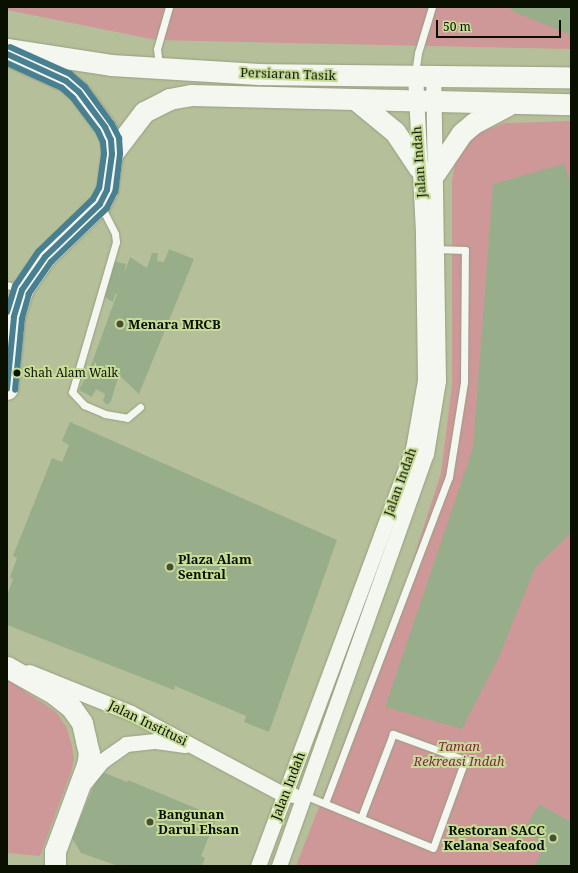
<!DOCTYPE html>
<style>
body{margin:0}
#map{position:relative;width:578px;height:873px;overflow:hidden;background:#b5c09a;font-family:"Noto Serif",serif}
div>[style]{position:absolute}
.green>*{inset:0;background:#ce9899}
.building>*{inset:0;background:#98ae8b}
.roads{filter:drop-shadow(0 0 1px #969e80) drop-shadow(0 0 1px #969e80)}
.lane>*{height:7px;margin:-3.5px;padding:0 3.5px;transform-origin:3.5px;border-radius:3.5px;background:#f4f6f0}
.street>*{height:15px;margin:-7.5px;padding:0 7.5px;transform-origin:7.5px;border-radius:7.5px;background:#f4f6f0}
.secondary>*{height:21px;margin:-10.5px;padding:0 10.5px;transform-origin:10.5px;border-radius:10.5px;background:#f4f6f0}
.bus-1>*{height:6px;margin:-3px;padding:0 3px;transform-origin:3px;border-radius:3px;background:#488091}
.bus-2>*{height:6px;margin:-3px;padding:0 3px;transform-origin:3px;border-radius:3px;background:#488091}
.bus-3>*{height:6px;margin:-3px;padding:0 3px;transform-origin:3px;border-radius:3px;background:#488091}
.dots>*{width:11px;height:11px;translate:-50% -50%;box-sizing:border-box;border:2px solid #c7dd97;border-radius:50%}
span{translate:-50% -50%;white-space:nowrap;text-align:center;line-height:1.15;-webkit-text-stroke:4px #c7dd97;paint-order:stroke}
.bus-label{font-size:12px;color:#0a1000}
.left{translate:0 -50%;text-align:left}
.street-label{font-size:13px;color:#0a1000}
.poi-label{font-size:13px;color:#0a1000;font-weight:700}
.right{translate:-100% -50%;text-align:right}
.park-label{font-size:13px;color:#8d214a;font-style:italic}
.frame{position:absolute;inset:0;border:8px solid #0a1000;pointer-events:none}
.scale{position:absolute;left:436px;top:20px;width:125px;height:18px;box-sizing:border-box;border:2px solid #0a1000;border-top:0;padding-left:5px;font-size:12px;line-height:14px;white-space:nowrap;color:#0a1000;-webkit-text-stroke:3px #c7dd97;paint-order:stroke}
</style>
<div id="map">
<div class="green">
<i style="clip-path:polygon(7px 7px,571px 7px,571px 49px,156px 40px,7px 10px)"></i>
<i style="clip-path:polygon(571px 121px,571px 866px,296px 866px,406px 582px,441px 473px,452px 385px,452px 180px,456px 158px,477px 134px,504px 123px)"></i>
<i style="clip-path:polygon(7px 679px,56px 712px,67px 728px,72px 746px,74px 758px,72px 769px,40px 856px,7px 853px)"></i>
</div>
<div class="building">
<i style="clip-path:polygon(512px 7px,571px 7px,571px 35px,510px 10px)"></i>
<i style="clip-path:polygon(564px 164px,571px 183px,571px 533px,535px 568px,498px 659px,462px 729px,385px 707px,473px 448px,493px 184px)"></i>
<i style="clip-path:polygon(169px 249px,194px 259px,139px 394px,119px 375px,111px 401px,107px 405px,103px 401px,105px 394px,96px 389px,92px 397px,79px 390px,89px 371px,117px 294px,115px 294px,113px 302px,101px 295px,112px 261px,126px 264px,124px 274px,130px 257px,147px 268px,152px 253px,158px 253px,157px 261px,164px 262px)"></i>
<i style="clip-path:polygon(70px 422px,337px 540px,269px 732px,244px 722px,246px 716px,175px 686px,174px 690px,7px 625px,7px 595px,13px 579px,10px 577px,17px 558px,13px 556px,52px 458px,62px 462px,69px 445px,62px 441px)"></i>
<i style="clip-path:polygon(100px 771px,127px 782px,128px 780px,217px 817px,201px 856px,205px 858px,202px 866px,118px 866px,81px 853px,72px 838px)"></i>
<i style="clip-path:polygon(539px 804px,571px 822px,571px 866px,534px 866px,546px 845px,523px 832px)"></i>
</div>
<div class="roads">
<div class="lane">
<i style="left:159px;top:65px;width:16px;rotate:-97deg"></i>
<i style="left:157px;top:49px;width:44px;rotate:-74.1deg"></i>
<i style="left:415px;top:74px;width:21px;rotate:-82deg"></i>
<i style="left:418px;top:53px;width:48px;rotate:-73.1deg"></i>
<i style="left:101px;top:206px;width:31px;rotate:63deg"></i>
<i style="left:115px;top:234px;width:8px;rotate:83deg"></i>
<i style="left:116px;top:242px;width:156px;rotate:106.3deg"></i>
<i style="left:72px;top:392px;width:18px;rotate:47deg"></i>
<i style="left:84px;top:405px;width:23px;rotate:23deg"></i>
<i style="left:105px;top:414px;width:22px;rotate:10deg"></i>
<i style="left:127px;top:418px;width:17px;rotate:-40deg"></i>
<i style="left:7px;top:285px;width:14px;rotate:17deg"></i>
<i style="left:304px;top:795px;width:139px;rotate:22.3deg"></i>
<i style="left:433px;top:848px;width:94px;rotate:-70deg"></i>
<i style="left:465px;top:760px;width:77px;rotate:-160.1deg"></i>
<i style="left:393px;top:734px;width:90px;rotate:110.9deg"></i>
<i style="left:325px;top:803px;width:349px;rotate:-69.2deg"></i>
<i style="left:449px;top:477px;width:96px;rotate:-81deg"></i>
<i style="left:464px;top:382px;width:132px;rotate:-89.6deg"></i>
<i style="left:465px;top:250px;width:29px;rotate:-178deg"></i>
</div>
<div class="street">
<i style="left:29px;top:672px;width:110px;rotate:21.9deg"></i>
<i style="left:131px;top:713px;width:170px;rotate:28.1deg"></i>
<i style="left:281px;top:793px;width:12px;rotate:9deg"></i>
<i style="left:85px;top:782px;width:27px;rotate:-51deg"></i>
<i style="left:102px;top:761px;width:29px;rotate:-35deg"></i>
<i style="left:126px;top:744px;width:30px;rotate:-6deg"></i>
<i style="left:156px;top:741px;width:29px;rotate:8deg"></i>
<i style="left:258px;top:866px;width:445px;rotate:-69.6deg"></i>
<i style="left:413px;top:449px;width:70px;rotate:-80.1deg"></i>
<i style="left:425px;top:380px;width:148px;rotate:-90.8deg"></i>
<i style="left:423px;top:232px;width:156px;rotate:-92.9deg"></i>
<i style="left:279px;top:866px;width:437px;rotate:-70.4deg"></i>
<i style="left:426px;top:454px;width:74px;rotate:-80.7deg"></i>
<i style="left:438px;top:381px;width:304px;rotate:-90.9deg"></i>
</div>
<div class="secondary">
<i style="left:7px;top:49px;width:105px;rotate:8.7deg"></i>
<i style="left:111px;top:65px;width:148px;rotate:3.5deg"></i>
<i style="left:259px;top:74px;width:312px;rotate:0.6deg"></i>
<i style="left:356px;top:100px;width:50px;rotate:39.4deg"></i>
<i style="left:395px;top:132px;width:43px;rotate:56.3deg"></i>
<i style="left:112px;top:154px;width:53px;rotate:-52.7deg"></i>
<i style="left:144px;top:112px;width:28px;rotate:-27deg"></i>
<i style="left:169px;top:99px;width:22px;rotate:-10deg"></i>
<i style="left:191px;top:95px;width:380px;rotate:1.4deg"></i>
<i style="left:435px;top:173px;width:48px;rotate:-56deg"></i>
<i style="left:462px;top:133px;width:16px;rotate:-40deg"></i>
<i style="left:474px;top:123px;width:38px;rotate:-28deg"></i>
<i style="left:7px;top:389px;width:72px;rotate:-84.4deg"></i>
<i style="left:14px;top:317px;width:28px;rotate:-73deg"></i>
<i style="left:22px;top:290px;width:40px;rotate:-55.1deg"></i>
<i style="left:45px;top:257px;width:76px;rotate:-43.9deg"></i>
<i style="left:100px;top:204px;width:16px;rotate:-63deg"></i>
<i style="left:107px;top:190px;width:36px;rotate:-82deg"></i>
<i style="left:112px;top:154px;width:14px;rotate:-94deg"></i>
<i style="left:111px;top:140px;width:14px;rotate:-115deg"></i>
<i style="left:105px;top:127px;width:44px;rotate:-126.6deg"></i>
<i style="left:79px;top:92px;width:17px;rotate:-140deg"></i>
<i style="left:66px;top:81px;width:58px;rotate:-155.6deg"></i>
<i style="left:7px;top:667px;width:53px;rotate:29.5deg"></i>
<i style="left:53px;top:693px;width:23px;rotate:38deg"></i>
<i style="left:71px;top:707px;width:19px;rotate:55deg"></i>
<i style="left:82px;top:723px;width:18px;rotate:77deg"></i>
<i style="left:86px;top:741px;width:12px;rotate:76deg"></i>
<i style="left:89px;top:753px;width:12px;rotate:99deg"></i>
<i style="left:87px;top:765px;width:92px;rotate:110.4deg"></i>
<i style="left:55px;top:851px;width:15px;rotate:90deg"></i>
</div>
</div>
<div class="bus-1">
<i style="left:7px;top:54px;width:65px;rotate:24.6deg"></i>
<i style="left:66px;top:81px;width:17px;rotate:40deg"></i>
<i style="left:79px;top:92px;width:44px;rotate:53.4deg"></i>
<i style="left:105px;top:127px;width:14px;rotate:65deg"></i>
<i style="left:111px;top:140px;width:14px;rotate:86deg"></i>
<i style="left:112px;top:154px;width:36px;rotate:98deg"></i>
<i style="left:107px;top:190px;width:16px;rotate:117deg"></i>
<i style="left:100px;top:204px;width:76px;rotate:136.1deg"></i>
<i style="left:45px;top:257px;width:40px;rotate:124.9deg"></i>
<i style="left:22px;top:290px;width:28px;rotate:107deg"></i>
<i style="left:14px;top:317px;width:72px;rotate:95.6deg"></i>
</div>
<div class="bus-2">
<i style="left:7px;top:63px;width:60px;rotate:24.4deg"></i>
<i style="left:62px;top:88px;width:15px;rotate:42deg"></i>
<i style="left:73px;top:98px;width:41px;rotate:52.9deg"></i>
<i style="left:98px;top:131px;width:12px;rotate:66deg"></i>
<i style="left:103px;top:142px;width:12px;rotate:85deg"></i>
<i style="left:104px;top:154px;width:34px;rotate:98deg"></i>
<i style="left:99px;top:188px;width:13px;rotate:119deg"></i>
<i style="left:93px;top:199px;width:76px;rotate:136.1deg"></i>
<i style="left:38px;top:252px;width:41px;rotate:124.1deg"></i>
<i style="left:15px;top:286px;width:27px;rotate:107deg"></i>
</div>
<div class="bus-3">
<i style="left:10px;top:47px;width:66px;rotate:24.2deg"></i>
<i style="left:70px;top:74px;width:20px;rotate:41deg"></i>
<i style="left:85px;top:87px;width:46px;rotate:53.9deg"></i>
<i style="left:112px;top:124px;width:16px;rotate:63deg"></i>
<i style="left:119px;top:138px;width:16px;rotate:86deg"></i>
<i style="left:120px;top:154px;width:38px;rotate:97deg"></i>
<i style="left:115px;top:192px;width:18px;rotate:117deg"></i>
<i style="left:107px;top:208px;width:78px;rotate:136deg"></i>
<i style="left:51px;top:262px;width:39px;rotate:125deg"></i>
<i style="left:29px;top:294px;width:26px;rotate:106deg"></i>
<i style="left:22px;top:319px;width:71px;rotate:95.6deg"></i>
</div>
<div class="dots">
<i style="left:120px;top:324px;background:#464e36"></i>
<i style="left:17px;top:373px;background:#0a1000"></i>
<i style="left:170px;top:567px;background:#464e36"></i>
<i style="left:150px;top:822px;background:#464e36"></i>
<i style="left:553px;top:838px;background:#464e36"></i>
</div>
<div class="bus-label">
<span class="left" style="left:24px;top:373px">Shah Alam Walk</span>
</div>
<div class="street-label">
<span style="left:288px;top:74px;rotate:2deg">Persiaran Tasik</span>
<span style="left:419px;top:162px;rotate:-94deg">Jalan Indah</span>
<span style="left:400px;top:482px;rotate:-70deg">Jalan Indah</span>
<span style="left:148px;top:723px;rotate:26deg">Jalan Institusi</span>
<span style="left:288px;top:786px;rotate:-69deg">Jalan Indah</span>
</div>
<div class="poi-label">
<span class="left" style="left:128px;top:324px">Menara MRCB</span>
<span class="left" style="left:178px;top:567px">Plaza Alam<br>Sentral</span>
<span class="left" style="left:158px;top:822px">Bangunan<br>Darul Ehsan</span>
<span class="right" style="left:545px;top:838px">Restoran SACC<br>Kelana Seafood</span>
</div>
<div class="park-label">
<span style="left:459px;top:754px">Taman<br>Rekreasi Indah</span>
</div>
<div class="frame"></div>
<div class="scale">50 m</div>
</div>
